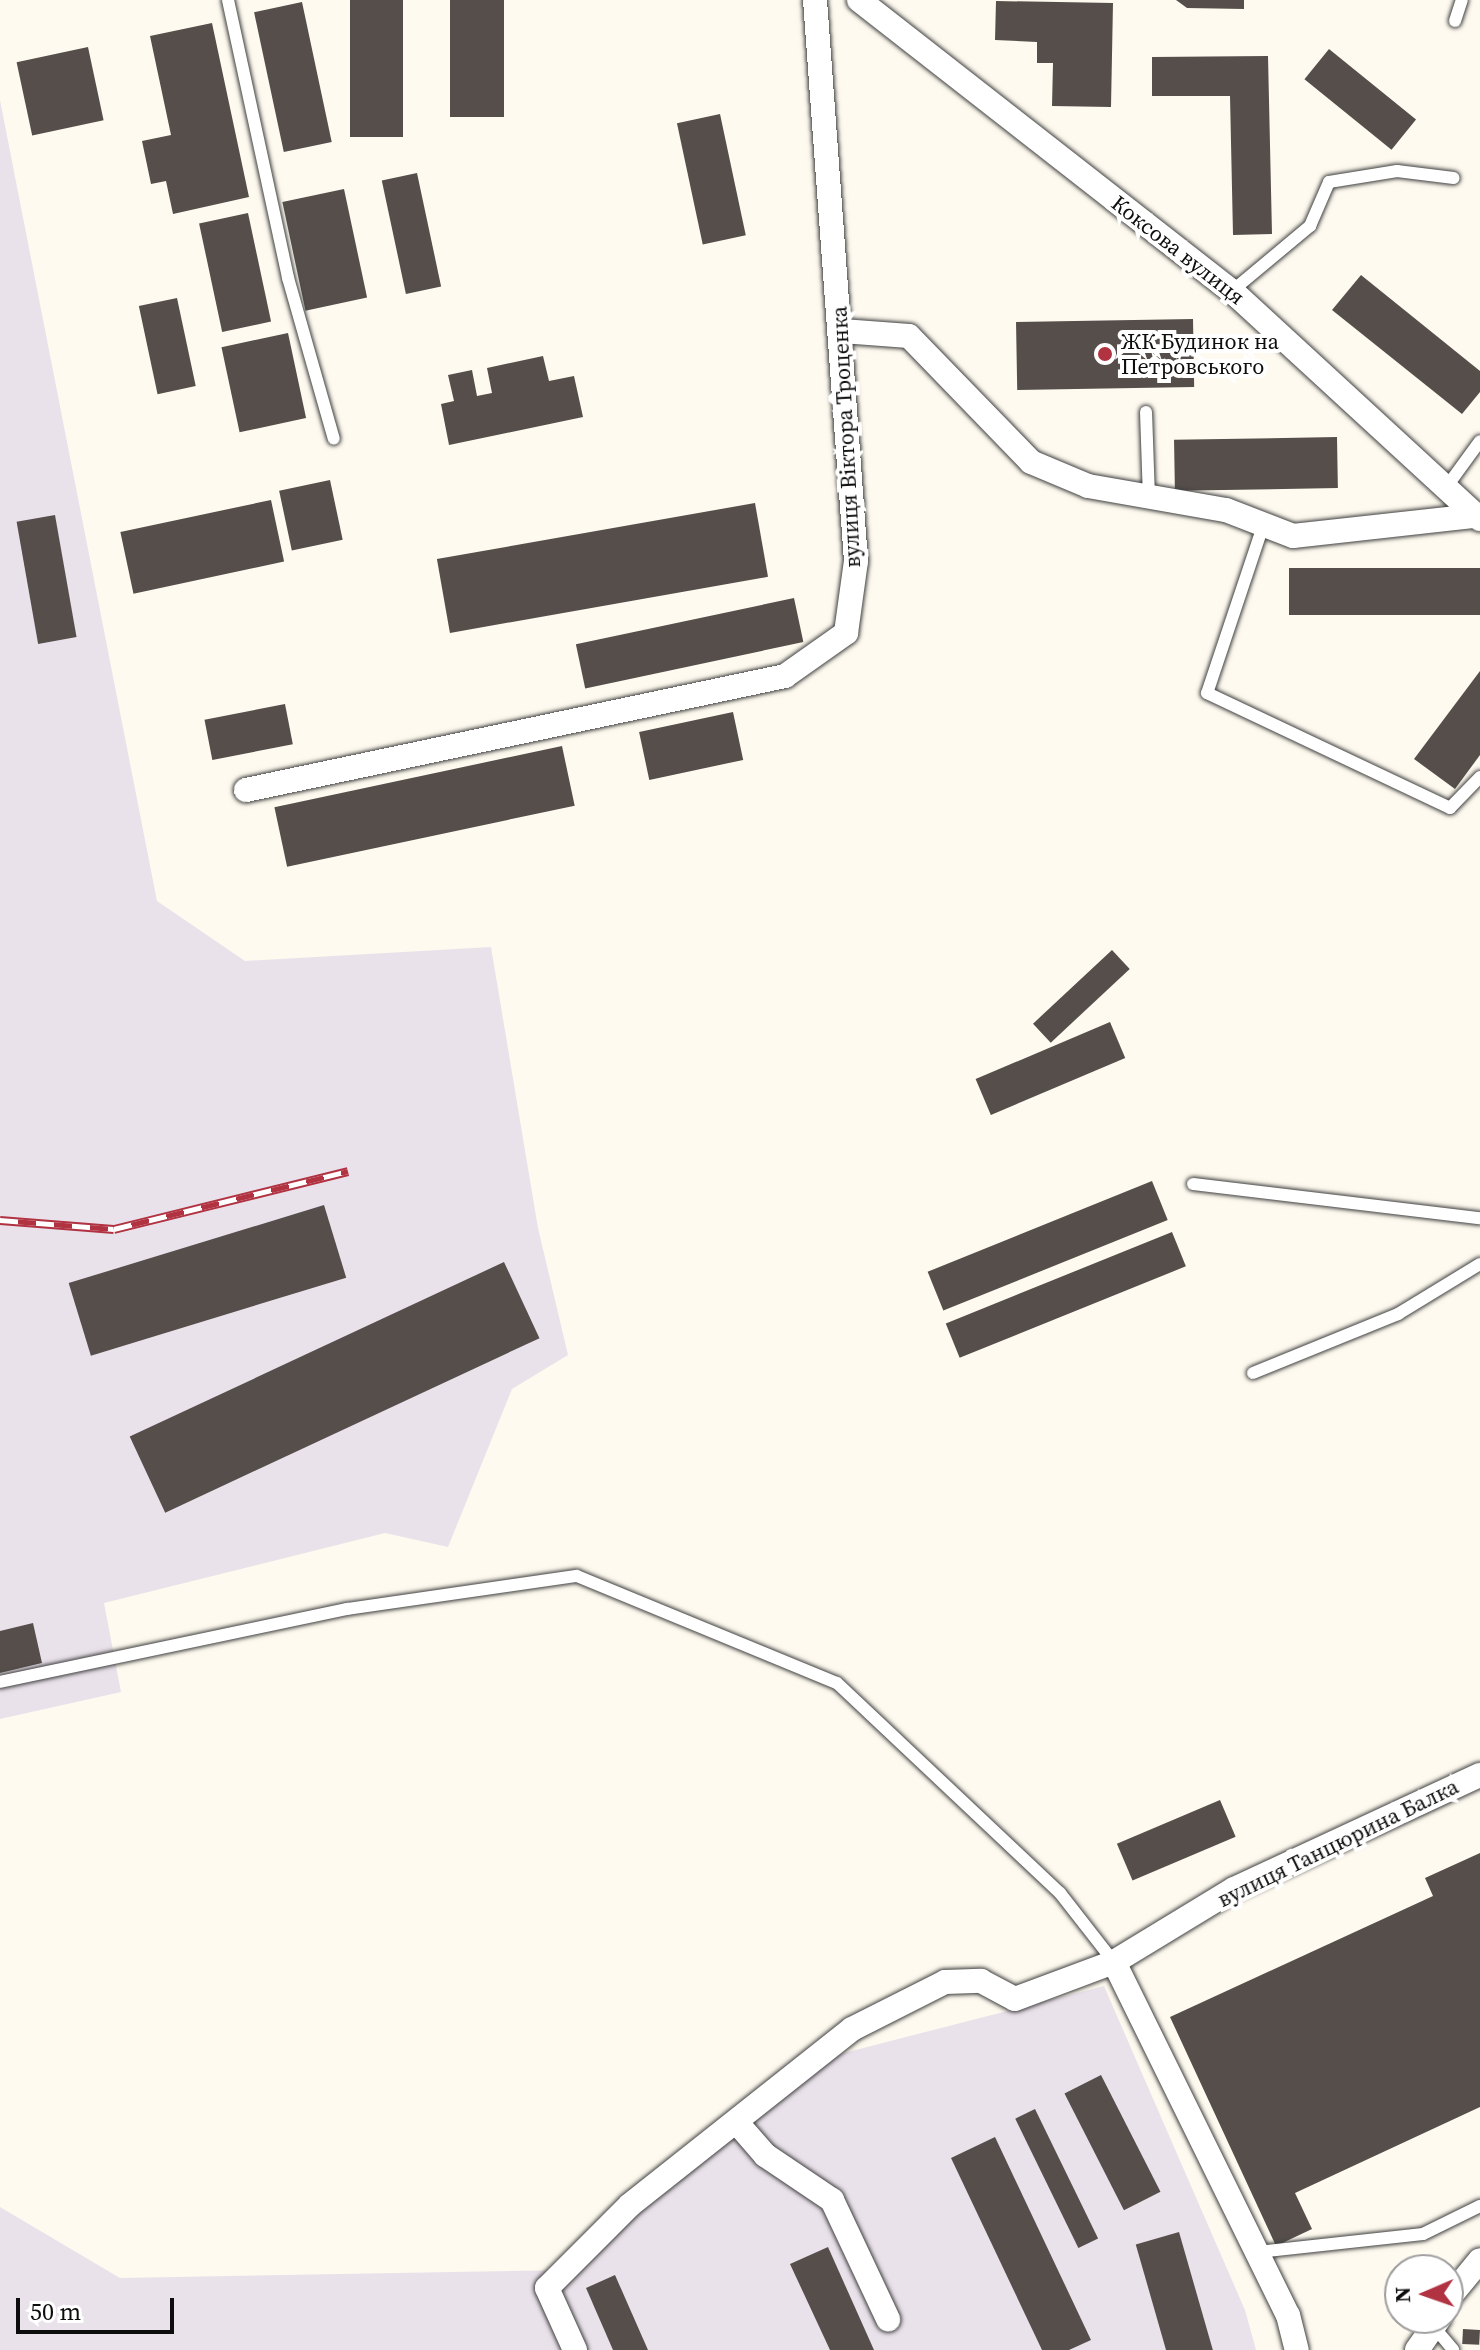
<!DOCTYPE html>
<meta charset="utf-8">
<style>
body{margin:0}
#map{position:relative;width:1480px;height:2350px;overflow:hidden;background:#fefaef;font-family:"Source Serif 4",serif}
div>[style]{position:absolute}
.industrial>*{inset:0;background:#eae2eb}
.building>*{inset:0;background:#554e4b;transform-origin:0 0}
.roads{filter:drop-shadow(0 0 2px #404040) drop-shadow(0 0 2px #404040)}
.lane>*{height:12px;margin:-6px;padding:0 6px;transform-origin:6px;border-radius:6px;background:#fff}
.street>*{height:24px;margin:-12px;padding:0 12px;transform-origin:12px;border-radius:12px;background:#fff}
.rail>*{height:9px;margin-top:-4.5px;transform-origin:0;background:repeating-linear-gradient(90deg,#fff 0 18px,#b13241 0 36px);box-sizing:border-box;border-block:2px solid #b13241}
.dots>*{width:22px;height:22px;translate:-50% -50%;box-sizing:border-box;border:4px solid #fff;border-radius:50%}
span{translate:-50% -50%;white-space:nowrap;text-align:center;line-height:1.15;-webkit-text-stroke:8px #fff;paint-order:stroke}
.street-label{font-size:22px;color:#0d0d0d}
.poi-label{font-size:22px;color:#0d0d0d}
.left{translate:0 -50%;text-align:left}
.north{position:absolute;left:1384px;top:2254px;width:80px;height:80px;box-sizing:border-box;background:#fff;border:2px solid #9e9e9e;border-radius:50%;rotate:268deg;font-size:22px;font-weight:700;line-height:32px;text-align:center;color:#0d0d0d}
.north::after{content:'';display:block;margin:auto;width:28px;height:36px;background:#b13241;clip-path:polygon(50% 0,100% 100%,50% 72%,0 100%)}
.scale{position:absolute;left:16px;top:2298px;width:158px;height:36px;box-sizing:border-box;border:4px solid #0d0d0d;border-top:0;padding-left:10px;font-size:24px;line-height:28px;white-space:nowrap;color:#0d0d0d;-webkit-text-stroke:6px #fff;paint-order:stroke}
</style>
<div id="map">
<div class="industrial">
<i style="clip-path:polygon(0 100px,157px 901px,245px 961px,491px 947px,538px 1228px,568px 1355px,512px 1389px,448px 1547px,385px 1533px,104px 1603px,121px 1692px,0 1719px)"></i>
<i style="clip-path:polygon(1104px 1986px,1245px 2310px,1256px 2350px,0 2350px,0 2207px,120px 2278px,567px 2270px,836px 2055px)"></i>
</div>
<div class="building">
<i style="left:350px;top:0;width:53px;height:137px"></i>
<i style="left:450px;top:0;width:54px;height:117px"></i>
<i style="clip-path:polygon(1176px 0,1244px 0,1244px 9px,1187px 8px)"></i>
<i style="clip-path:polygon(996px 1px,1113px 3px,1111px 107px,1052px 106px,1053px 63px,1037px 63px,1037px 42px,995px 40px)"></i>
<i style="left:302px;top:2px;width:143px;height:49px;rotate:78deg"></i>
<i style="clip-path:polygon(212px 23px,249px 197px,173px 214px,166px 181px,151px 184px,142px 141px,171px 135px,150px 36px)"></i>
<i style="left:88px;top:47px;width:75px;height:73px;rotate:78deg"></i>
<i style="left:1329px;top:49px;width:112px;height:39px;rotate:39deg"></i>
<i style="clip-path:polygon(1268px 56px,1272px 234px,1233px 235px,1230px 96px,1152px 96px,1152px 57px)"></i>
<i style="left:720px;top:114px;width:124px;height:44px;rotate:78deg"></i>
<i style="left:417px;top:173px;width:116px;height:36px;rotate:78deg"></i>
<i style="left:344px;top:189px;width:111px;height:63px;rotate:78deg"></i>
<i style="left:248px;top:213px;width:111px;height:50px;rotate:78deg"></i>
<i style="clip-path:polygon(1361px 275px,1480px 371px,1480px 392px,1462px 414px,1332px 310px)"></i>
<i style="left:177px;top:298px;width:90px;height:39px;rotate:78deg"></i>
<i style="left:1193px;top:319px;width:68px;height:177px;rotate:89deg"></i>
<i style="left:288px;top:333px;width:87px;height:68px;rotate:78deg"></i>
<i style="clip-path:polygon(543px 356px,549px 381px,574px 376px,583px 417px,449px 445px,441px 404px,454px 401px,448px 375px,472px 370px,477px 396px,492px 393px,487px 368px)"></i>
<i style="left:1337px;top:437px;width:51px;height:163px;rotate:89deg"></i>
<i style="left:330px;top:480px;width:61px;height:52px;rotate:78deg"></i>
<i style="left:271px;top:500px;width:63px;height:154px;rotate:78deg"></i>
<i style="left:755px;top:503px;width:75px;height:323px;rotate:80deg"></i>
<i style="left:55px;top:515px;width:124px;height:39px;rotate:80deg"></i>
<i style="left:1480px;top:568px;width:47px;height:191px;rotate:90deg"></i>
<i style="left:794px;top:598px;width:45px;height:223px;rotate:78deg"></i>
<i style="clip-path:polygon(1480px 671px,1480px 755px,1455px 789px,1414px 759px)"></i>
<i style="left:285px;top:704px;width:41px;height:82px;rotate:79deg"></i>
<i style="left:733px;top:712px;width:49px;height:96px;rotate:78deg"></i>
<i style="left:562px;top:746px;width:61px;height:294px;rotate:78deg"></i>
<i style="left:1112px;top:950px;width:26px;height:108px;rotate:47deg"></i>
<i style="left:1110px;top:1022px;width:39px;height:146px;rotate:67deg"></i>
<i style="left:1152px;top:1181px;width:42px;height:242px;rotate:68deg"></i>
<i style="left:324px;top:1205px;width:76px;height:267px;rotate:73deg"></i>
<i style="left:1172px;top:1232px;width:37px;height:244px;rotate:68deg"></i>
<i style="left:504px;top:1262px;width:84px;height:413px;rotate:65deg"></i>
<i style="clip-path:polygon(33px 1623px,42px 1663px,0 1673px,0 1631px)"></i>
<i style="left:1220px;top:1800px;width:40px;height:112px;rotate:67deg"></i>
<i style="clip-path:polygon(1480px 1853px,1480px 2107px,1295px 2193px,1312px 2229px,1276px 2246px,1170px 2017px,1433px 1896px,1425px 1878px)"></i>
<i style="left:1101px;top:2075px;width:131px;height:41px;rotate:63deg"></i>
<i style="left:1035px;top:2109px;width:144px;height:22px;rotate:64deg"></i>
<i style="clip-path:polygon(995px 2137px,1091px 2340px,1069px 2350px,1042px 2350px,951px 2158px)"></i>
<i style="left:1179px;top:2232px;width:123px;height:45px;rotate:74deg"></i>
<i style="clip-path:polygon(828px 2247px,874px 2350px,830px 2350px,790px 2264px)"></i>
<i style="clip-path:polygon(615px 2275px,648px 2350px,613px 2350px,586px 2288px)"></i>
<i style="left:1463px;top:2329px;width:17px;height:15px;rotate:3deg"></i>
</div>
<div class="roads">
<div class="lane">
<i style="left:228px;top:0;width:284px;rotate:77.8deg"></i>
<i style="left:288px;top:278px;width:167px;rotate:74.1deg"></i>
<i style="left:1455px;top:21px;width:22px;rotate:-72deg"></i>
<i style="left:1232px;top:291px;width:102px;rotate:-39.8deg"></i>
<i style="left:1310px;top:226px;width:48px;rotate:-66.6deg"></i>
<i style="left:1329px;top:182px;width:69px;rotate:-9.2deg"></i>
<i style="left:1397px;top:171px;width:57px;rotate:7deg"></i>
<i style="left:1146px;top:412px;width:86px;rotate:88deg"></i>
<i style="left:1445px;top:489px;width:59px;rotate:-53.9deg"></i>
<i style="left:1262px;top:529px;width:173px;rotate:108.5deg"></i>
<i style="left:1207px;top:693px;width:269px;rotate:25.3deg"></i>
<i style="left:1450px;top:808px;width:43px;rotate:-45.9deg"></i>
<i style="left:1193px;top:1184px;width:289px;rotate:6.8deg"></i>
<i style="left:1253px;top:1373px;width:157px;rotate:-22.1deg"></i>
<i style="left:1398px;top:1314px;width:96px;rotate:-31.4deg"></i>
<i style="left:0;top:1682px;width:355px;rotate:-11.9deg"></i>
<i style="left:347px;top:1609px;width:232px;rotate:-8.2deg"></i>
<i style="left:577px;top:1576px;width:281px;rotate:22.4deg"></i>
<i style="left:837px;top:1683px;width:306px;rotate:43.3deg"></i>
<i style="left:1060px;top:1893px;width:88px;rotate:52deg"></i>
<i style="left:1258px;top:2252px;width:166px;rotate:-6.2deg"></i>
<i style="left:1423px;top:2234px;width:64px;rotate:-26.2deg"></i>
<i style="left:1434px;top:2327px;width:30px;rotate:50deg"></i>
</div>
<div class="street">
<i style="left:859px;top:0;width:473px;rotate:38deg"></i>
<i style="left:1232px;top:291px;width:337px;rotate:42.6deg"></i>
<i style="left:842px;top:331px;width:67px;rotate:4.3deg"></i>
<i style="left:909px;top:336px;width:175px;rotate:45.9deg"></i>
<i style="left:1031px;top:462px;width:62px;rotate:22.8deg"></i>
<i style="left:1088px;top:486px;width:140px;rotate:9.9deg"></i>
<i style="left:1226px;top:510px;width:72px;rotate:21.2deg"></i>
<i style="left:1293px;top:536px;width:183px;rotate:-6.3deg"></i>
<i style="left:246px;top:790px;width:551px;rotate:-11.94deg"></i>
<i style="left:785px;top:676px;width:75px;rotate:-35.2deg"></i>
<i style="left:846px;top:633px;width:73px;rotate:-82.1deg"></i>
<i style="left:856px;top:561px;width:562px;rotate:-94.18deg"></i>
<i style="left:1114px;top:1962px;width:394px;rotate:63.8deg"></i>
<i style="left:1288px;top:2315px;width:36px;rotate:76deg"></i>
<i style="left:739px;top:2125px;width:40px;rotate:49deg"></i>
<i style="left:765px;top:2155px;width:81px;rotate:33.9deg"></i>
<i style="left:832px;top:2200px;width:132px;rotate:64.8deg"></i>
<i style="left:1448px;top:2299px;width:50px;rotate:-50.6deg"></i>
<i style="left:575px;top:2350px;width:68px;rotate:-114.3deg"></i>
<i style="left:547px;top:2288px;width:117px;rotate:-45deg"></i>
<i style="left:630px;top:2205px;width:283px;rotate:-38.4deg"></i>
<i style="left:852px;top:2029px;width:104px;rotate:-26.8deg"></i>
<i style="left:945px;top:1982px;width:36px;rotate:-2deg"></i>
<i style="left:981px;top:1981px;width:38px;rotate:28deg"></i>
<i style="left:1015px;top:1999px;width:106px;rotate:-20.5deg"></i>
<i style="left:1114px;top:1962px;width:140px;rotate:-31.3deg"></i>
<i style="left:1234px;top:1889px;width:271px;rotate:-24.9deg"></i>
<i style="left:1417px;top:2350px;width:39px;rotate:-55deg"></i>
</div>
</div>
<div class="rail">
<i style="left:0;top:1220px;width:114px;rotate:4.5deg"></i>
<i style="left:114px;top:1229px;width:241px;rotate:-13.9deg"></i>
</div>
<div class="dots">
<i style="left:1105px;top:354px;background:#b13241"></i>
</div>
<div class="street-label">
<span style="left:1178px;top:250px;rotate:38deg">Коксова вулиця</span>
<span style="left:846px;top:437px;rotate:-93deg">вулиця Віктора Троценка</span>
<span style="left:1338px;top:1843px;rotate:-26deg">вулиця Танцюрина Балка</span>
</div>
<div class="poi-label">
<span class="left" style="left:1121px;top:354px">ЖК Будинок на<br>Петровського</span>
</div>
<div class="north">N</div>
<div class="scale">50 m</div>
</div>
